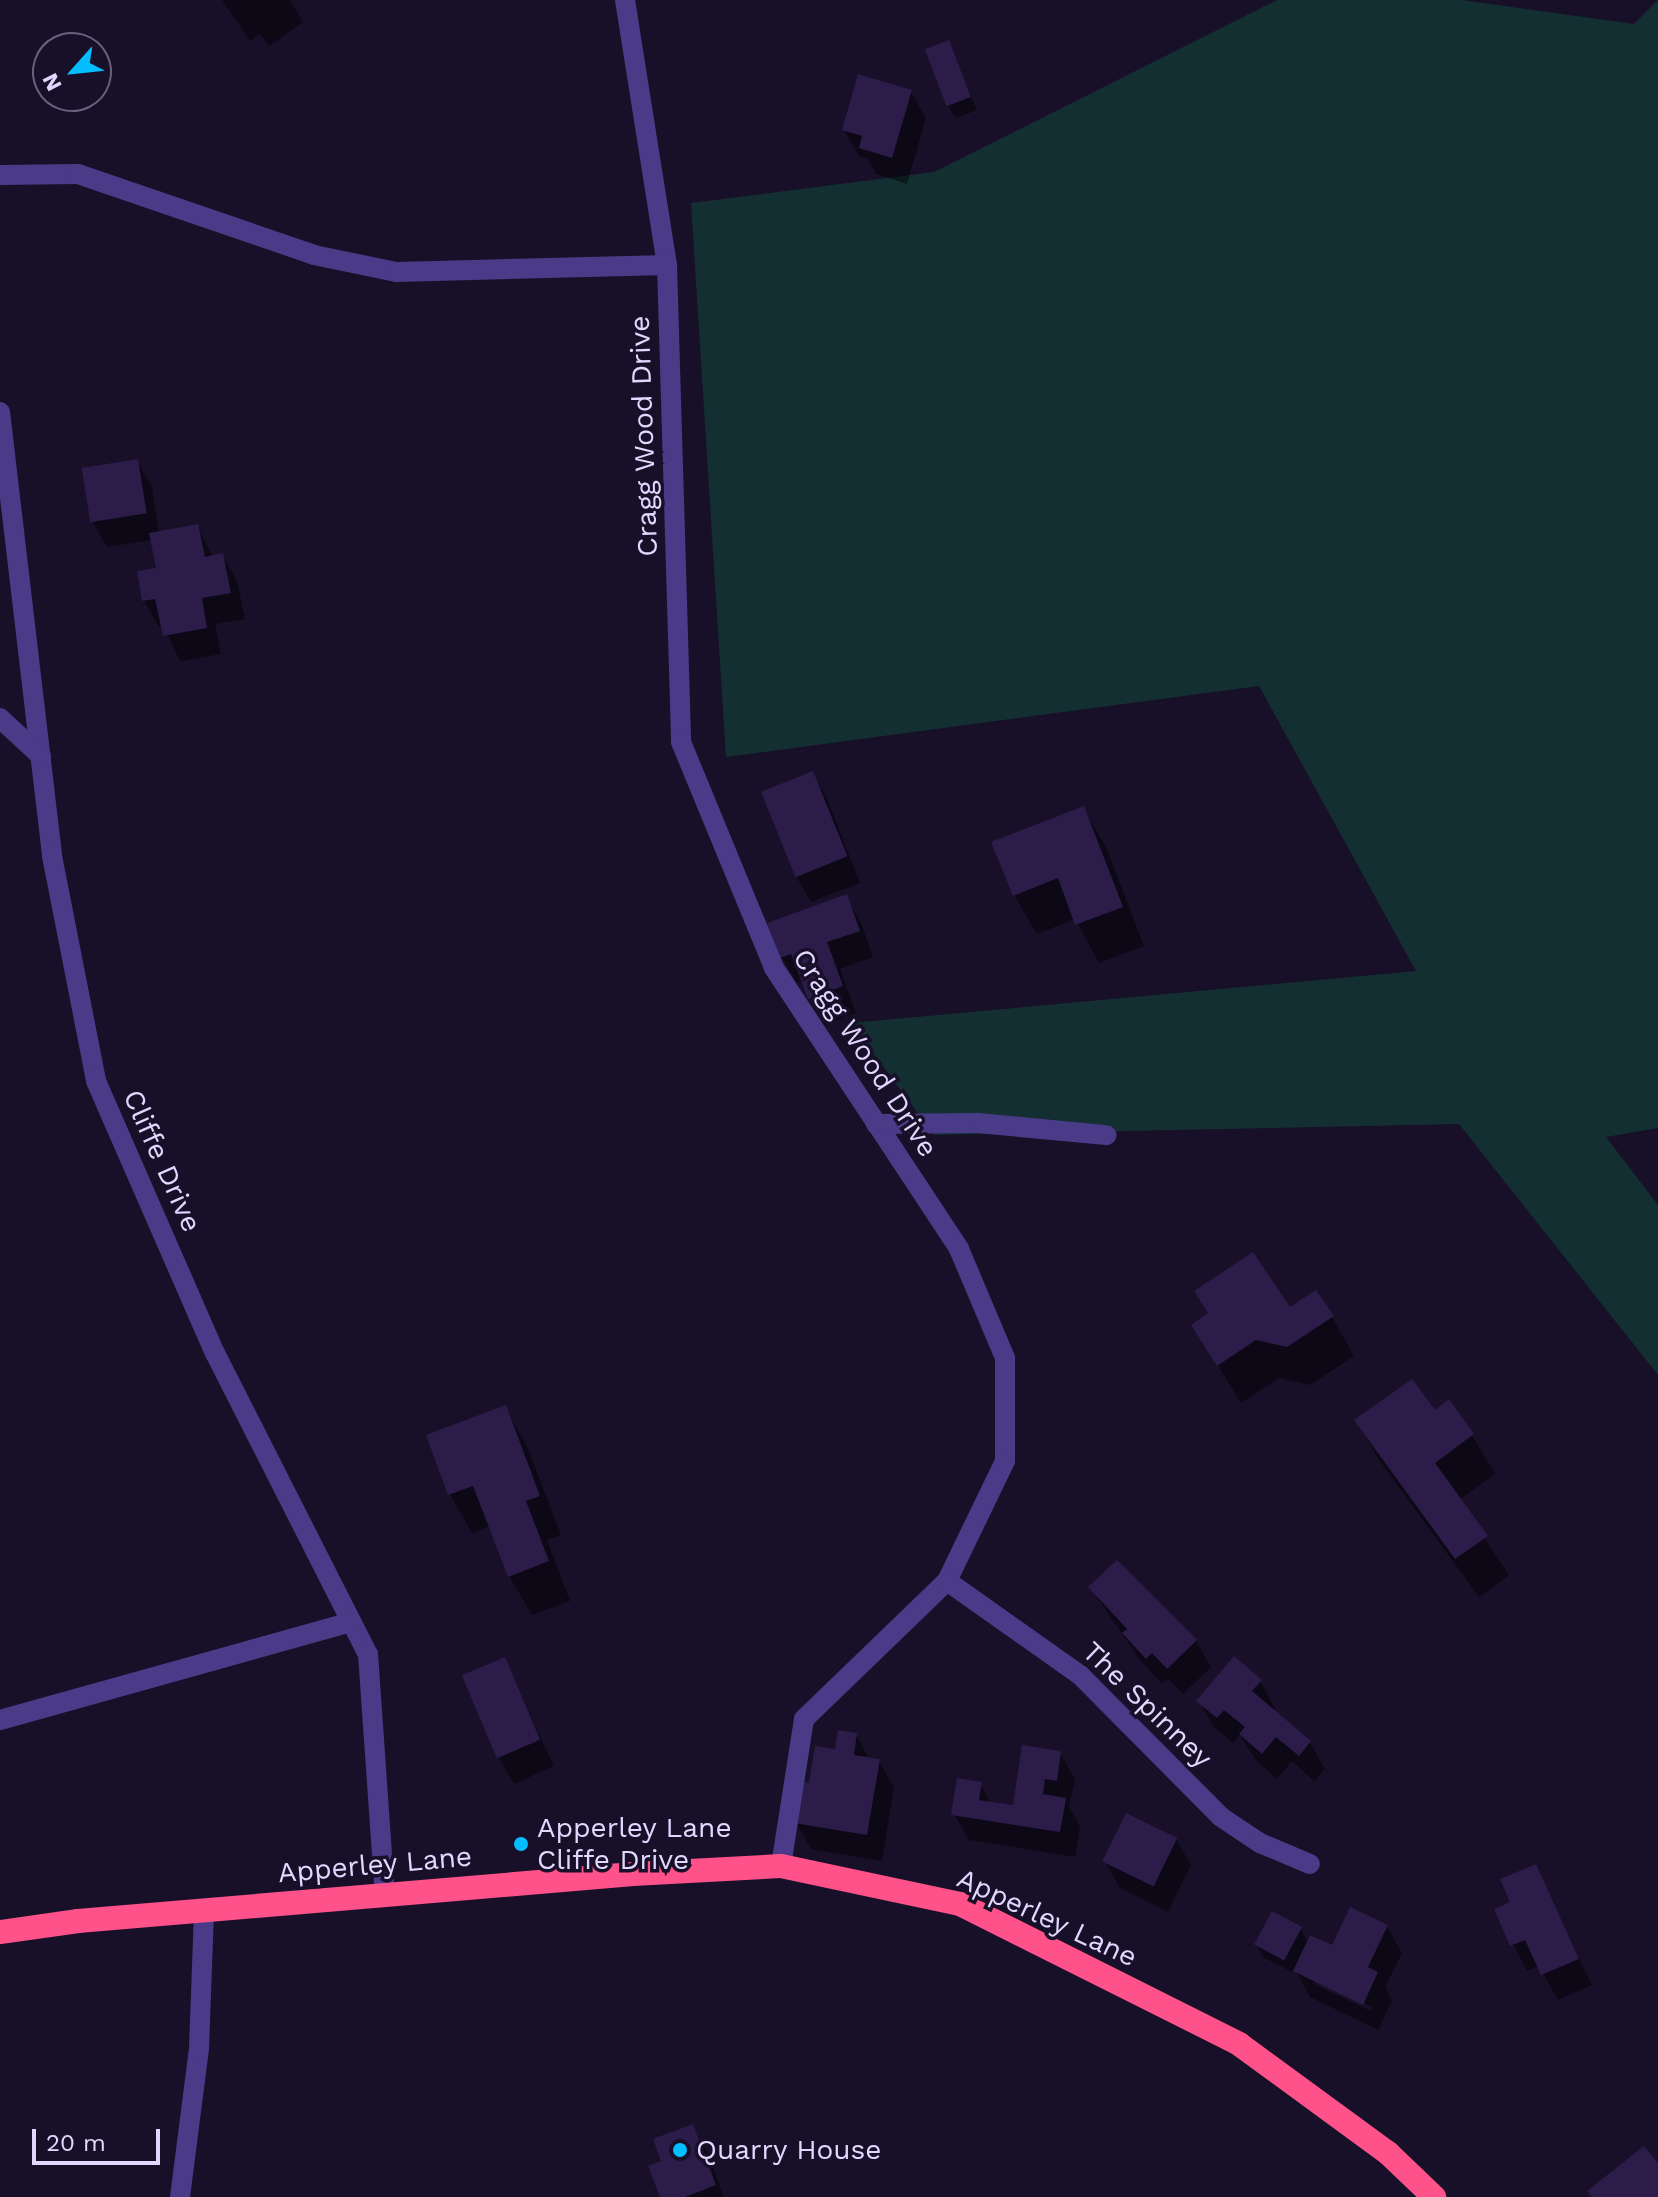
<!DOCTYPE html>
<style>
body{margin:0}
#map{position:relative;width:1658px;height:2197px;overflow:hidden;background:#181028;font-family:"Work Sans",sans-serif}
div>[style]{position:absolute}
.green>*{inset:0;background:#132f32}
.shadow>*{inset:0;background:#0007}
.building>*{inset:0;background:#2c1c4a;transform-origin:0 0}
.minor>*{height:20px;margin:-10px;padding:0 10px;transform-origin:10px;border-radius:10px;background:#4a3b88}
.highway>*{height:24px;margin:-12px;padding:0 12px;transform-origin:12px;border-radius:12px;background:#ff528a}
.dots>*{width:22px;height:22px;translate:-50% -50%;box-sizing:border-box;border:4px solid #181028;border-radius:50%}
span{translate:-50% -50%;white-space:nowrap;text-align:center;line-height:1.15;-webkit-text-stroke:7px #181028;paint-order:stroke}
.street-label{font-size:28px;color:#e2d7ff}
.poi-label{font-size:28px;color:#e2d7ff}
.left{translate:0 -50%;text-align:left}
.north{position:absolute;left:32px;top:32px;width:80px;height:80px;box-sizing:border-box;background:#181028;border:2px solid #69607e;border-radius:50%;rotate:243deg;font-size:22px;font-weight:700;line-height:32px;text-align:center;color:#e2d7ff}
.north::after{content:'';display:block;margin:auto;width:28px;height:36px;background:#03beff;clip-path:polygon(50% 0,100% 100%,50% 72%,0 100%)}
.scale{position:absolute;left:32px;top:2129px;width:128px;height:36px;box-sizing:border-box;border:4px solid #e2d7ff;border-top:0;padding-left:10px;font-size:24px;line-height:28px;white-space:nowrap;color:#e2d7ff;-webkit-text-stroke:6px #181028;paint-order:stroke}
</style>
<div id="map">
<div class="green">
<i style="clip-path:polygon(1277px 0,1462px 0,1634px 24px,1658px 0,1658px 1128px,1606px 1137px,1658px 1205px,1658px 1375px,1459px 1124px,934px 1135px,851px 1023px,1416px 971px,1259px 686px,726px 757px,691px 203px,934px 172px)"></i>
</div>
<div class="shadow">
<i style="clip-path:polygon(222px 0,290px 0,303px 22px,269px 46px,260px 34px,250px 41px)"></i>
<i style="clip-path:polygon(948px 42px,977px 110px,956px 118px,948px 106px)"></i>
<i style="clip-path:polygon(911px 92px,926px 118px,907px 184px,876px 174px,867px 158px,859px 156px,844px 130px)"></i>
<i style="clip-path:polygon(137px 461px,152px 487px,159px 533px,197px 526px,213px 557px,222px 555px,237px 581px,245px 619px,215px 624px,221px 654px,180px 661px,163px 626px,159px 627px,144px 601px,139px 573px,159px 569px,152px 540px,107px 547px,92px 521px)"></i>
<i style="clip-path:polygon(812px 773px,827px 799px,860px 883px,811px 902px,796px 876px)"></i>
<i style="clip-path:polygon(1083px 808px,1106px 847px,1144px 946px,1099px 963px,1075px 919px,1037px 934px,1014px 895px)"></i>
<i style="clip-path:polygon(846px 897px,861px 923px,873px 957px,840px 969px,856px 1013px,825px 1025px,804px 981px,797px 983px,782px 957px,769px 924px)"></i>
<i style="clip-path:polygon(1290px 1310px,1332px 1317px,1354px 1356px,1310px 1385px,1279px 1378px,1241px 1403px,1193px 1326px)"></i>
<i style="clip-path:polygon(505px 1407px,527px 1446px,561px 1535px,547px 1540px,570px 1601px,532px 1615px,509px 1576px,490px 1526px,472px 1533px,450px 1494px,428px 1436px)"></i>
<i style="clip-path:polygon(1435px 1413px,1472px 1435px,1495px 1474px,1459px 1500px,1509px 1575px,1479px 1597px,1379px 1460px,1357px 1421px)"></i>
<i style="clip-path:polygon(1117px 1563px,1196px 1641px,1211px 1667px,1183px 1694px,1168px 1678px,1162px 1684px,1140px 1660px,1090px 1587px)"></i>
<i style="clip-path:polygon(504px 1660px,554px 1766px,514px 1784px,499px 1758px)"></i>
<i style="clip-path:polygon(1260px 1681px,1275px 1708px,1272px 1711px,1310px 1743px,1325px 1769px,1314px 1781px,1292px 1761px,1277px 1779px,1256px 1760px,1240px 1735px,1233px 1743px,1214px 1727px,1199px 1701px)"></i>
<i style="clip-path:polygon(856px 1735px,870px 1760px,879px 1761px,894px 1787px,882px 1861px,811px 1849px,796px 1822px,810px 1785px,837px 1751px)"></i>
<i style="clip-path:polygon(1060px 1753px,1075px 1779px,1069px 1806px,1080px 1826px,1075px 1857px,969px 1840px,954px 1814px,980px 1784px,992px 1804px,1014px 1807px)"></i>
<i style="clip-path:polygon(1176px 1839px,1191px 1865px,1168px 1912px,1120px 1888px,1105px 1862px)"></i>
<i style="clip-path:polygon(1535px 1866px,1592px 1985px,1558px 2000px,1539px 1966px,1527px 1971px,1496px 1910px,1512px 1903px)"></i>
<i style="clip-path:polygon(evenodd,1387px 1927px,1402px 1953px,1385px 1987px,1392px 2000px,1378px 2030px,1310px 1997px,1294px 1968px,1292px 1972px,1263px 1957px,1256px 1944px,1300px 1929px,1308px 1943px,1333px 1947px,1387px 1927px,1314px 1979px,1372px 2007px,1371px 2011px,1314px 1984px,1314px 1979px)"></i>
<i style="clip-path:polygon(692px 2126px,707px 2152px,724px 2197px,662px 2197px,663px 2162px)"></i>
</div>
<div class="building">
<i style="left:949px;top:40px;width:61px;height:26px;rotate:69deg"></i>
<i style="clip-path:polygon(858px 74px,912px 90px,892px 158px,859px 148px,862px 136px,842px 130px)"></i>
<i style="left:138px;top:459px;width:55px;height:57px;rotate:81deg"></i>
<i style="clip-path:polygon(198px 524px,205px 557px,223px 553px,231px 593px,202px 598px,207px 628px,163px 636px,155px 599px,142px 601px,137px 571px,156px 568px,149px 533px)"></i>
<i style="left:813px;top:771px;width:92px;height:56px;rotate:68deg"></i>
<i style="clip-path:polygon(1084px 806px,1123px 907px,1075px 925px,1058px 878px,1013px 896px,991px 842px)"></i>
<i style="clip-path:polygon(847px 894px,860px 931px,827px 942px,843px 986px,808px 999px,791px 954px,780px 958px,767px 923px)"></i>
<i style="clip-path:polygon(1253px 1252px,1290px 1307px,1316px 1290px,1334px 1316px,1287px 1347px,1256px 1340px,1217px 1366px,1191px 1325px,1208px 1313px,1194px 1291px)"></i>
<i style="clip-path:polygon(1412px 1379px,1435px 1410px,1449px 1399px,1474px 1434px,1435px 1463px,1488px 1536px,1455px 1559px,1354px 1420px)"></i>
<i style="clip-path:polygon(506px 1405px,540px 1496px,526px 1501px,549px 1561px,508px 1577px,473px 1486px,448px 1495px,426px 1435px)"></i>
<i style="clip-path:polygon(1117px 1560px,1197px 1640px,1167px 1669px,1152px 1653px,1146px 1659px,1122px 1633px,1127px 1629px,1088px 1587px)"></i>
<i style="clip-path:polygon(1234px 1656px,1262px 1680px,1252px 1691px,1311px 1741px,1299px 1756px,1276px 1737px,1262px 1754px,1239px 1734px,1245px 1727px,1224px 1710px,1217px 1718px,1196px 1701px)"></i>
<i style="left:505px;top:1657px;width:90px;height:47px;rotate:67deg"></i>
<i style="clip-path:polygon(838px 1730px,857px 1733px,854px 1755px,880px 1759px,867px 1835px,794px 1823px,801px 1781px,809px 1783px,815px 1746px,835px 1749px)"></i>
<i style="clip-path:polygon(1022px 1745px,1061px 1751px,1057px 1781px,1045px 1779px,1043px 1794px,1066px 1798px,1060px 1832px,951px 1815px,957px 1778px,982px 1782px,979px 1800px,1013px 1805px)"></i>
<i style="left:1126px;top:1813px;width:57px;height:54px;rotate:26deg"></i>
<i style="clip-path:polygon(1536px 1864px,1579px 1959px,1541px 1975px,1525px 1940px,1510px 1946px,1494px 1909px,1510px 1902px,1500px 1879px)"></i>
<i style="clip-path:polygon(1350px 1907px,1388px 1925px,1368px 1967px,1378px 1972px,1363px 2005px,1293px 1971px,1310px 1935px,1332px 1945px)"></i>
<i style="left:1272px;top:1911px;width:34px;height:38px;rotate:28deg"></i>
<i style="clip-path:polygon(693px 2124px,716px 2185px,685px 2197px,660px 2197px,648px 2166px,661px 2161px,653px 2139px)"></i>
<i style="clip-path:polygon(1644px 2146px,1658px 2163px,1658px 2197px,1592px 2197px,1587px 2191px)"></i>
</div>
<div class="minor">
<i style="left:625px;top:0;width:268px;rotate:81deg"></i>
<i style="left:667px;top:265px;width:477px;rotate:88.3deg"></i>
<i style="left:681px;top:742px;width:244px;rotate:67.6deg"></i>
<i style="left:774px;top:968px;width:336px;rotate:56.6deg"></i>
<i style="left:959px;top:1249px;width:118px;rotate:67.1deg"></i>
<i style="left:1005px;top:1358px;width:103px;rotate:90deg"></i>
<i style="left:1005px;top:1461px;width:133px;rotate:115.8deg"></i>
<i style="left:947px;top:1581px;width:199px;rotate:136deg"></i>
<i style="left:804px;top:1719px;width:149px;rotate:98.9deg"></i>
<i style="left:0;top:175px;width:78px;rotate:-0.7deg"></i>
<i style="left:78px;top:174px;width:250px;rotate:18.9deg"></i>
<i style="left:314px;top:255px;width:84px;rotate:11.7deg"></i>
<i style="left:396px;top:272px;width:271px;rotate:-1.5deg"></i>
<i style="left:0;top:412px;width:447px;rotate:83.3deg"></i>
<i style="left:52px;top:856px;width:229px;rotate:78.9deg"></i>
<i style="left:96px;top:1081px;width:297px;rotate:66.4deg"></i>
<i style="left:215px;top:1353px;width:338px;rotate:63.1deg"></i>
<i style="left:368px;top:1654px;width:242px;rotate:86deg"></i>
<i style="left:0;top:718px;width:56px;rotate:42.8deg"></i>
<i style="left:876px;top:1124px;width:102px;rotate:-0.6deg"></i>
<i style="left:978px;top:1123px;width:129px;rotate:5.4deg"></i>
<i style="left:947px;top:1581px;width:163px;rotate:35.3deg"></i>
<i style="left:1080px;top:1675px;width:200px;rotate:45.2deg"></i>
<i style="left:1221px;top:1817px;width:47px;rotate:33.7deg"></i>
<i style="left:1260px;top:1843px;width:54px;rotate:22.8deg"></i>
<i style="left:0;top:1720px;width:365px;rotate:-15.6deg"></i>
<i style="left:180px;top:2197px;width:150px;rotate:-82.7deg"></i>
<i style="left:199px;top:2048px;width:138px;rotate:-87.9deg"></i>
</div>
<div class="highway">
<i style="left:0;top:1932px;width:79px;rotate:-8deg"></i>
<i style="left:78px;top:1921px;width:557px;rotate:-4.84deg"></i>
<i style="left:633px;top:1874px;width:148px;rotate:-3.1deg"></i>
<i style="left:781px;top:1866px;width:183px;rotate:12deg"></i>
<i style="left:960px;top:1904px;width:312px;rotate:26.6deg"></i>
<i style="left:1239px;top:2044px;width:185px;rotate:36.2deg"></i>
<i style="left:1388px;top:2153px;width:64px;rotate:43.7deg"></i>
</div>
<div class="dots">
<i style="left:521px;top:1844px;background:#03beff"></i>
<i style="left:680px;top:2150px;background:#03beff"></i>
</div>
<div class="street-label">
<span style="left:644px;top:436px;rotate:-92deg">Cragg Wood Drive</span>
<span style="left:865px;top:1053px;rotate:57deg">Cragg Wood Drive</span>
<span style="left:162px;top:1161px;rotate:66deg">Cliffe Drive</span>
<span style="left:1147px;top:1705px;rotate:44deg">The Spinney</span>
<span style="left:375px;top:1865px;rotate:-5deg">Apperley Lane</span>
<span style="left:1047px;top:1918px;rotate:25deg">Apperley Lane</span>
</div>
<div class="poi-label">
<span class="left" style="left:537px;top:1844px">Apperley Lane<br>Cliffe Drive</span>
<span class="left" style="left:696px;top:2150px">Quarry House</span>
</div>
<div class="north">N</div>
<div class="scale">20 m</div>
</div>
